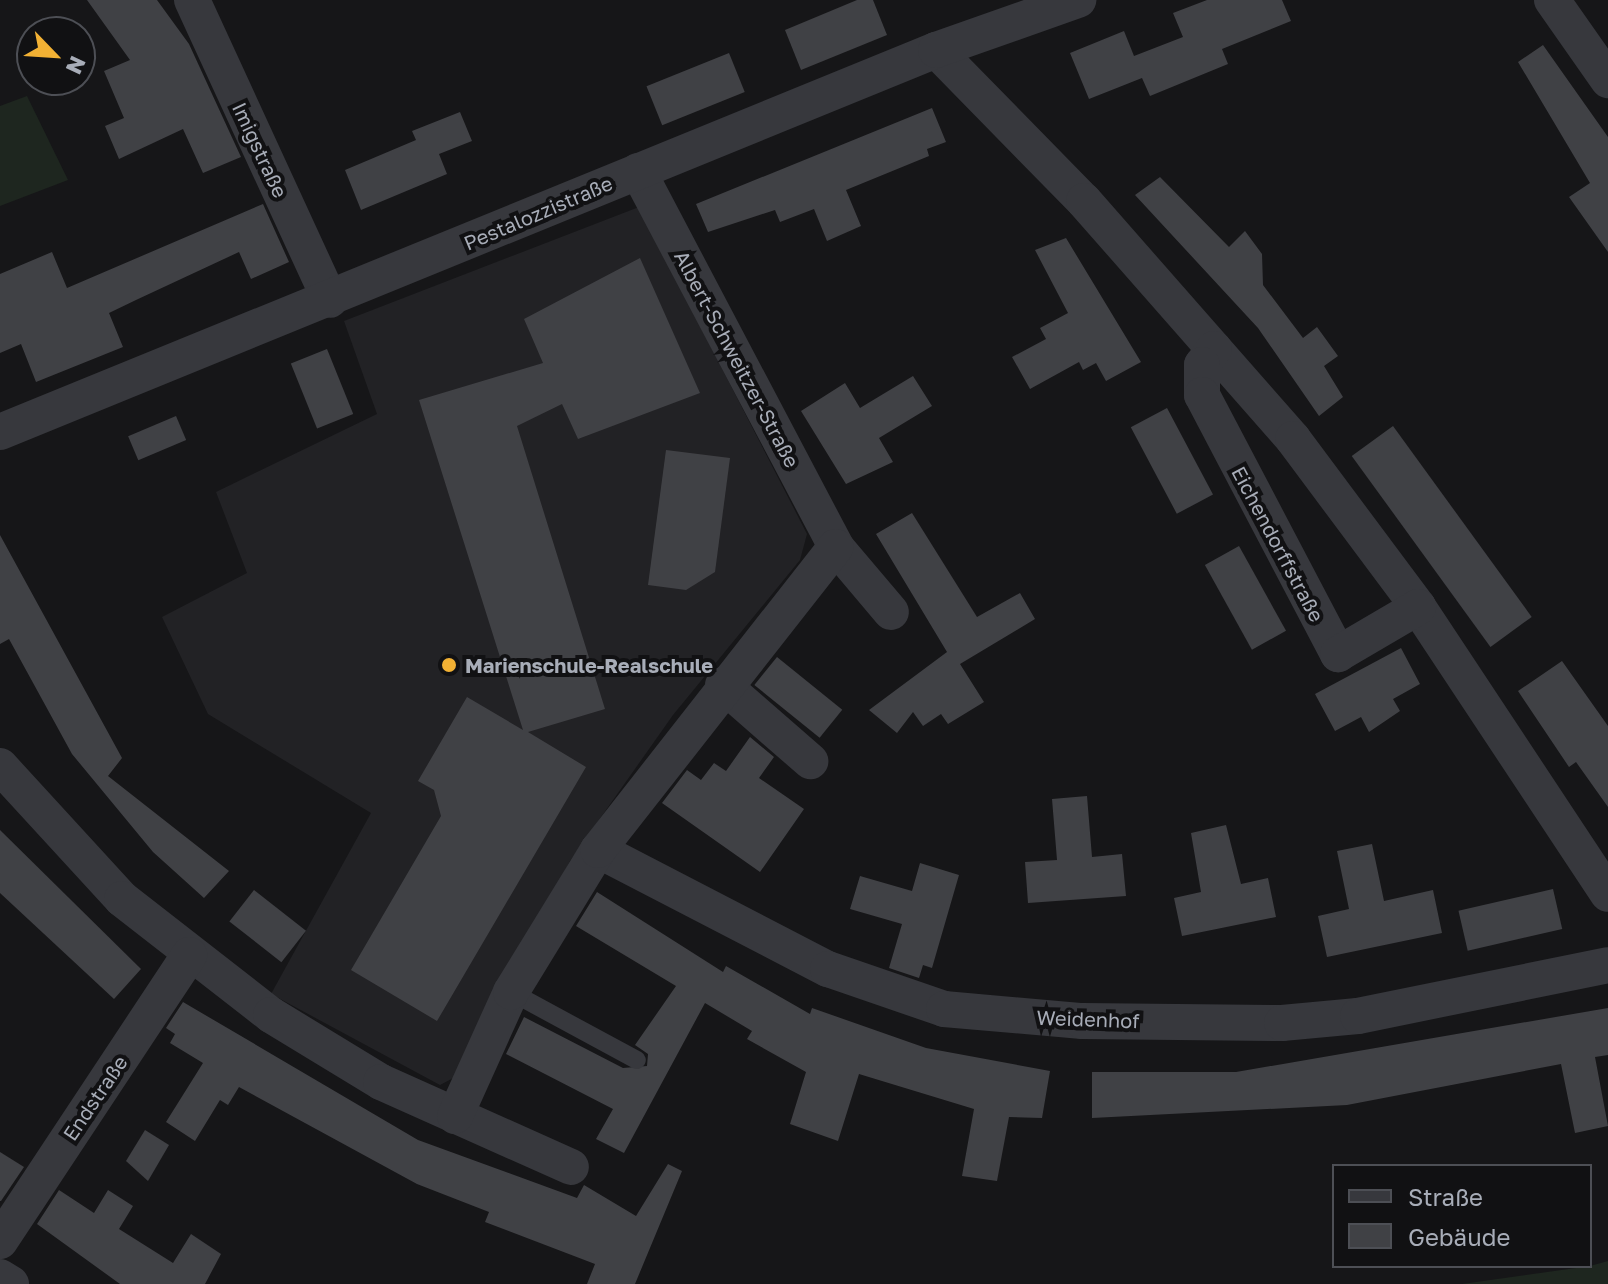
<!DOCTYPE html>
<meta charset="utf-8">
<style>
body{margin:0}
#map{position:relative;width:1608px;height:1284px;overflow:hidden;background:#161618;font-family:"Golos Text",sans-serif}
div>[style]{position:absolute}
.built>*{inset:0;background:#222225}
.green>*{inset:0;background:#1e261f}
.building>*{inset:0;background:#404145;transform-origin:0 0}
.lane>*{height:18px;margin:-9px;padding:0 9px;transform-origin:9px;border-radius:9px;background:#37383d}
.street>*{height:36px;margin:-18px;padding:0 18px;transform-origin:18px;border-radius:18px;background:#37383d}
.dots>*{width:22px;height:22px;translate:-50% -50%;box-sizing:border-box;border:4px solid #111113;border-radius:50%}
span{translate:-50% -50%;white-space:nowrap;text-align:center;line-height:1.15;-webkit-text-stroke:8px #111113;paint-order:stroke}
.street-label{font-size:20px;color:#a8adb8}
.poi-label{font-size:20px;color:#a8adb8;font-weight:700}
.left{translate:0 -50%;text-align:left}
.legend{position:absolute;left:1332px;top:1164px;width:260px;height:104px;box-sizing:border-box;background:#111113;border:2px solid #4d4f55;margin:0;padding:10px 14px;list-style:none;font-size:24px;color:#a8adb8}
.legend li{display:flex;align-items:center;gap:16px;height:40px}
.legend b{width:40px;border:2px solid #4d4f55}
.north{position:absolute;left:16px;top:16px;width:80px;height:80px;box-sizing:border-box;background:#111113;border:2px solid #4d4f55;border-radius:50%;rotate:115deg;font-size:22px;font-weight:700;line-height:32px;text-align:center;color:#a8adb8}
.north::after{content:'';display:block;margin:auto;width:28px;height:36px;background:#f2b134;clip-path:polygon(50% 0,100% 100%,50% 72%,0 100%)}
</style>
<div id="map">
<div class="built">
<i style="clip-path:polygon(639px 207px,807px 534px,800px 560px,673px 715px,570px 861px,457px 1076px,440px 1085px,271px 994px,371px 813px,208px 714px,162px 617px,247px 573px,216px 492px,377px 414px,344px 321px)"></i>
</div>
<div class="green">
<i style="clip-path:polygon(27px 96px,68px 180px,0 206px,0 106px)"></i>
<i style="clip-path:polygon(1608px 1261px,1608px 1284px,1462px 1284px,1590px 1266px)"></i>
</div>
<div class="building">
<i style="clip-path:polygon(87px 0,157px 0,189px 44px,241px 157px,203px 173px,183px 129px,119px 159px,105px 126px,124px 118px,104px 71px,130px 60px)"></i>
<i style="clip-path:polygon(857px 0,873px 0,887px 35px,801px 70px,785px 30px)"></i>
<i style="clip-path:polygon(1207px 0,1282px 0,1291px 21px,1222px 49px,1228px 64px,1150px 96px,1142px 78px,1089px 99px,1070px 53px,1124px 31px,1134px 56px,1183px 37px,1173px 13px)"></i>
<i style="clip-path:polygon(1543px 45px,1608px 137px,1608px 252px,1569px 197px,1590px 183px,1518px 62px)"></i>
<i style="left:729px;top:53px;width:42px;height:89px;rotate:68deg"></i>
<i style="clip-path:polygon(932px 108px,946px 142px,927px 149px,929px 156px,846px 190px,861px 226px,827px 241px,814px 209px,780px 222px,775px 210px,708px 232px,696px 204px)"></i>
<i style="clip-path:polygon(460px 112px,472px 141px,439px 154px,447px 174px,361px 210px,345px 170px,416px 140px,412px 131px)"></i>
<i style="clip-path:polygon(1160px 177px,1229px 247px,1245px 231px,1262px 254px,1263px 285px,1303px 338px,1317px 327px,1338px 356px,1324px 366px,1343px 397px,1319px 416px,1258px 328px,1135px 195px)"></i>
<i style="clip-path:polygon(263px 204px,289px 262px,251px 279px,239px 252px,136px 300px,109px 313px,123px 347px,36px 382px,21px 344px,0 353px,0 274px,52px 252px,67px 288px)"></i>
<i style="clip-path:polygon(1066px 238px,1141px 362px,1106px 381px,1096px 363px,1083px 370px,1079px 362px,1030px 389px,1012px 357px,1046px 339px,1040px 328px,1068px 313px,1035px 250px)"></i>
<i style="clip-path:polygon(640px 258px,700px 393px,578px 439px,562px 404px,517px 426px,605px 709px,528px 732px,586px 767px,437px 1021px,351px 970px,441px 816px,434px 790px,418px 781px,467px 697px,523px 730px,419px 400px,543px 363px,524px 319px)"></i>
<i style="left:327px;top:349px;width:70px;height:39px;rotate:68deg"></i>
<i style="clip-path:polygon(913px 376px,932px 406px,879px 438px,893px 462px,846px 484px,801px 411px,845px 383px,860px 408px)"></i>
<i style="left:1167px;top:408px;width:98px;height:41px;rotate:62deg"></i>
<i style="left:176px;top:416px;width:26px;height:52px;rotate:67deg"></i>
<i style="left:1393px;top:426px;width:236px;height:51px;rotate:54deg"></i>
<i style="clip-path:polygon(666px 450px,730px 458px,715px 572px,686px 590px,648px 585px)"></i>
<i style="clip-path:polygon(912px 513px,977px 617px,1020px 593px,1035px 619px,960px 664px,984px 702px,948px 724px,941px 714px,923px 726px,913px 712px,897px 733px,869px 710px,947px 652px,876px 534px)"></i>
<i style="clip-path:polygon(0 535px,122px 758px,108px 776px,229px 871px,204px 898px,153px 852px,72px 754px,9px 639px,0 644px)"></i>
<i style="left:1239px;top:546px;width:97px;height:39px;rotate:61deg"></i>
<i style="clip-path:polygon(1401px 648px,1420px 684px,1393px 699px,1400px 711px,1369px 732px,1361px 717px,1335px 731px,1315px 694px)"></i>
<i style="left:777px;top:657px;width:84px;height:36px;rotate:39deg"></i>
<i style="clip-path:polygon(1562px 661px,1608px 726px,1608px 807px,1576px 762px,1569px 767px,1518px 691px)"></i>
<i style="clip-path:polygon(750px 737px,774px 757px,759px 778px,804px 809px,760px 872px,662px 803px,687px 770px,701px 780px,714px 763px,726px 771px)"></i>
<i style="clip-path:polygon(1087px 796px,1092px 857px,1122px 854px,1126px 896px,1028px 903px,1025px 862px,1057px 860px,1052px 799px)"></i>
<i style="clip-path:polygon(1226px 825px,1241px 884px,1268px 878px,1276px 917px,1182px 936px,1174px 898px,1201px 892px,1191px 833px)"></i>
<i style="clip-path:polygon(0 830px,141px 969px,114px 999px,0 893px)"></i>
<i style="clip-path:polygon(1372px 844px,1384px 901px,1433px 890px,1442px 933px,1327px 957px,1318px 916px,1349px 909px,1337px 851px)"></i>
<i style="clip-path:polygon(920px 863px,959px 875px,932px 968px,923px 965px,919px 978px,889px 968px,902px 924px,850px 909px,860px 876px,912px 891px)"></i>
<i style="left:1553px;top:889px;width:41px;height:97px;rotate:77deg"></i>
<i style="left:254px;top:890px;width:66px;height:40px;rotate:38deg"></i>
<i style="clip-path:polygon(597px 892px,723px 972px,726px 966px,810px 1014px,812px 1008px,926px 1048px,1050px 1071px,1042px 1118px,1009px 1117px,997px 1181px,962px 1176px,974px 1109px,859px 1074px,838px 1141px,790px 1124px,806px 1072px,747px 1039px,752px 1031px,705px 1003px,624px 1153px,596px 1139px,613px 1109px,506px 1054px,524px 1017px,623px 1068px,647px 1066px,648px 1054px,635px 1045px,676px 986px,576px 926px)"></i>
<i style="clip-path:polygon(183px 1002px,418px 1140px,577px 1198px,584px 1185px,636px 1216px,668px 1164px,682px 1171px,635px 1284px,587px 1284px,595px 1264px,485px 1222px,489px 1212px,417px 1184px,239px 1087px,228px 1105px,220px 1100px,195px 1141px,166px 1122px,203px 1063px,170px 1043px,175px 1034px,166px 1028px)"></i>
<i style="clip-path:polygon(1608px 1008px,1608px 1055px,1595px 1057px,1608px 1126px,1575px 1133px,1561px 1064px,1347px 1105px,1092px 1118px,1092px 1072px,1236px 1072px)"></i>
<i style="clip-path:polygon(145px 1130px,169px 1145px,148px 1181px,126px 1161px)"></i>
<i style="clip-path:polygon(0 1152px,24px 1167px,1px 1201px,0 1201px)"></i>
<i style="clip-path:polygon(59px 1190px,94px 1213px,108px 1190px,133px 1206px,119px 1229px,173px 1263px,191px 1234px,221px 1254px,205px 1284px,120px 1284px,37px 1224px)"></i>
</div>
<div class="lane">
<i style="left:511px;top:992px;width:143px;rotate:28.4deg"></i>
</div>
<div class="street">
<i style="left:192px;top:0;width:330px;rotate:65.3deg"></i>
<i style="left:1552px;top:0;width:98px;rotate:55deg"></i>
<i style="left:936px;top:50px;width:211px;rotate:45.6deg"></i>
<i style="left:1084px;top:201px;width:317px;rotate:48.7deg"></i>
<i style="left:1293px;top:439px;width:209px;rotate:53.3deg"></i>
<i style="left:1418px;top:607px;width:344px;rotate:56.5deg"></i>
<i style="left:638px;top:171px;width:425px;rotate:62.2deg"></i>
<i style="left:836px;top:547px;width:85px;rotate:49.8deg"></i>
<i style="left:1214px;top:349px;width:20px;rotate:127deg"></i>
<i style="left:1202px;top:365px;width:30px;rotate:90deg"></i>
<i style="left:1202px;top:395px;width:293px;rotate:62.3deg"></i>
<i style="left:1338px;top:654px;width:93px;rotate:-30.4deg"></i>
<i style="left:0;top:432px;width:1011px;rotate:-22.2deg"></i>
<i style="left:936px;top:50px;width:151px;rotate:-19.4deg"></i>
<i style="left:723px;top:685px;width:116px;rotate:41.1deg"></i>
<i style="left:0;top:766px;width:180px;rotate:47.5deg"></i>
<i style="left:122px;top:899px;width:189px;rotate:37.9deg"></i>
<i style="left:271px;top:1015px;width:129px;rotate:31.3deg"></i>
<i style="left:381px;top:1082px;width:208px;rotate:24.1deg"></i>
<i style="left:598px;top:850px;width:259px;rotate:27.4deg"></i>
<i style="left:828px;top:969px;width:123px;rotate:19deg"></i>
<i style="left:944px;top:1009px;width:139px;rotate:5deg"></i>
<i style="left:1082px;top:1021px;width:200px;rotate:0.6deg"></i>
<i style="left:1282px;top:1023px;width:76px;rotate:-5.3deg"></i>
<i style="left:1358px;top:1016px;width:255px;rotate:-11.5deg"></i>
<i style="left:455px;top:1116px;width:136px;rotate:-65.7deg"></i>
<i style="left:511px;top:992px;width:167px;rotate:-58.5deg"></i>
<i style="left:598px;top:850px;width:385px;rotate:-51.9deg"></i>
<i style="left:0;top:1241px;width:343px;rotate:-56.5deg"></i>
<i style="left:0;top:1277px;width:13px;rotate:32deg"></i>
</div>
<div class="dots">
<i style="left:449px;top:665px;background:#f2b134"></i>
</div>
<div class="street-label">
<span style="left:260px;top:150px;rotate:65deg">Imigstraße</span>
<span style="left:538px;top:213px;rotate:-23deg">Pestalozzistraße</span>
<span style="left:737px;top:359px;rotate:62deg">Albert-Schweitzer-Straße</span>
<span style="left:1278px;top:544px;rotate:62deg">Eichendorffstraße</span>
<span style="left:1088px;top:1019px;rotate:2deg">Weidenhof</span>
<span style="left:95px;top:1098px;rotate:-56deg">Endstraße</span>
</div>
<div class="poi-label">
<span class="left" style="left:465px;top:665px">Marienschule-Realschule</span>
</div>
<ul class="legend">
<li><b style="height:10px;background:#37383d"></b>Straße</li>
<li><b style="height:22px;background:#404145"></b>Gebäude</li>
</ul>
<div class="north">N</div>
</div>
